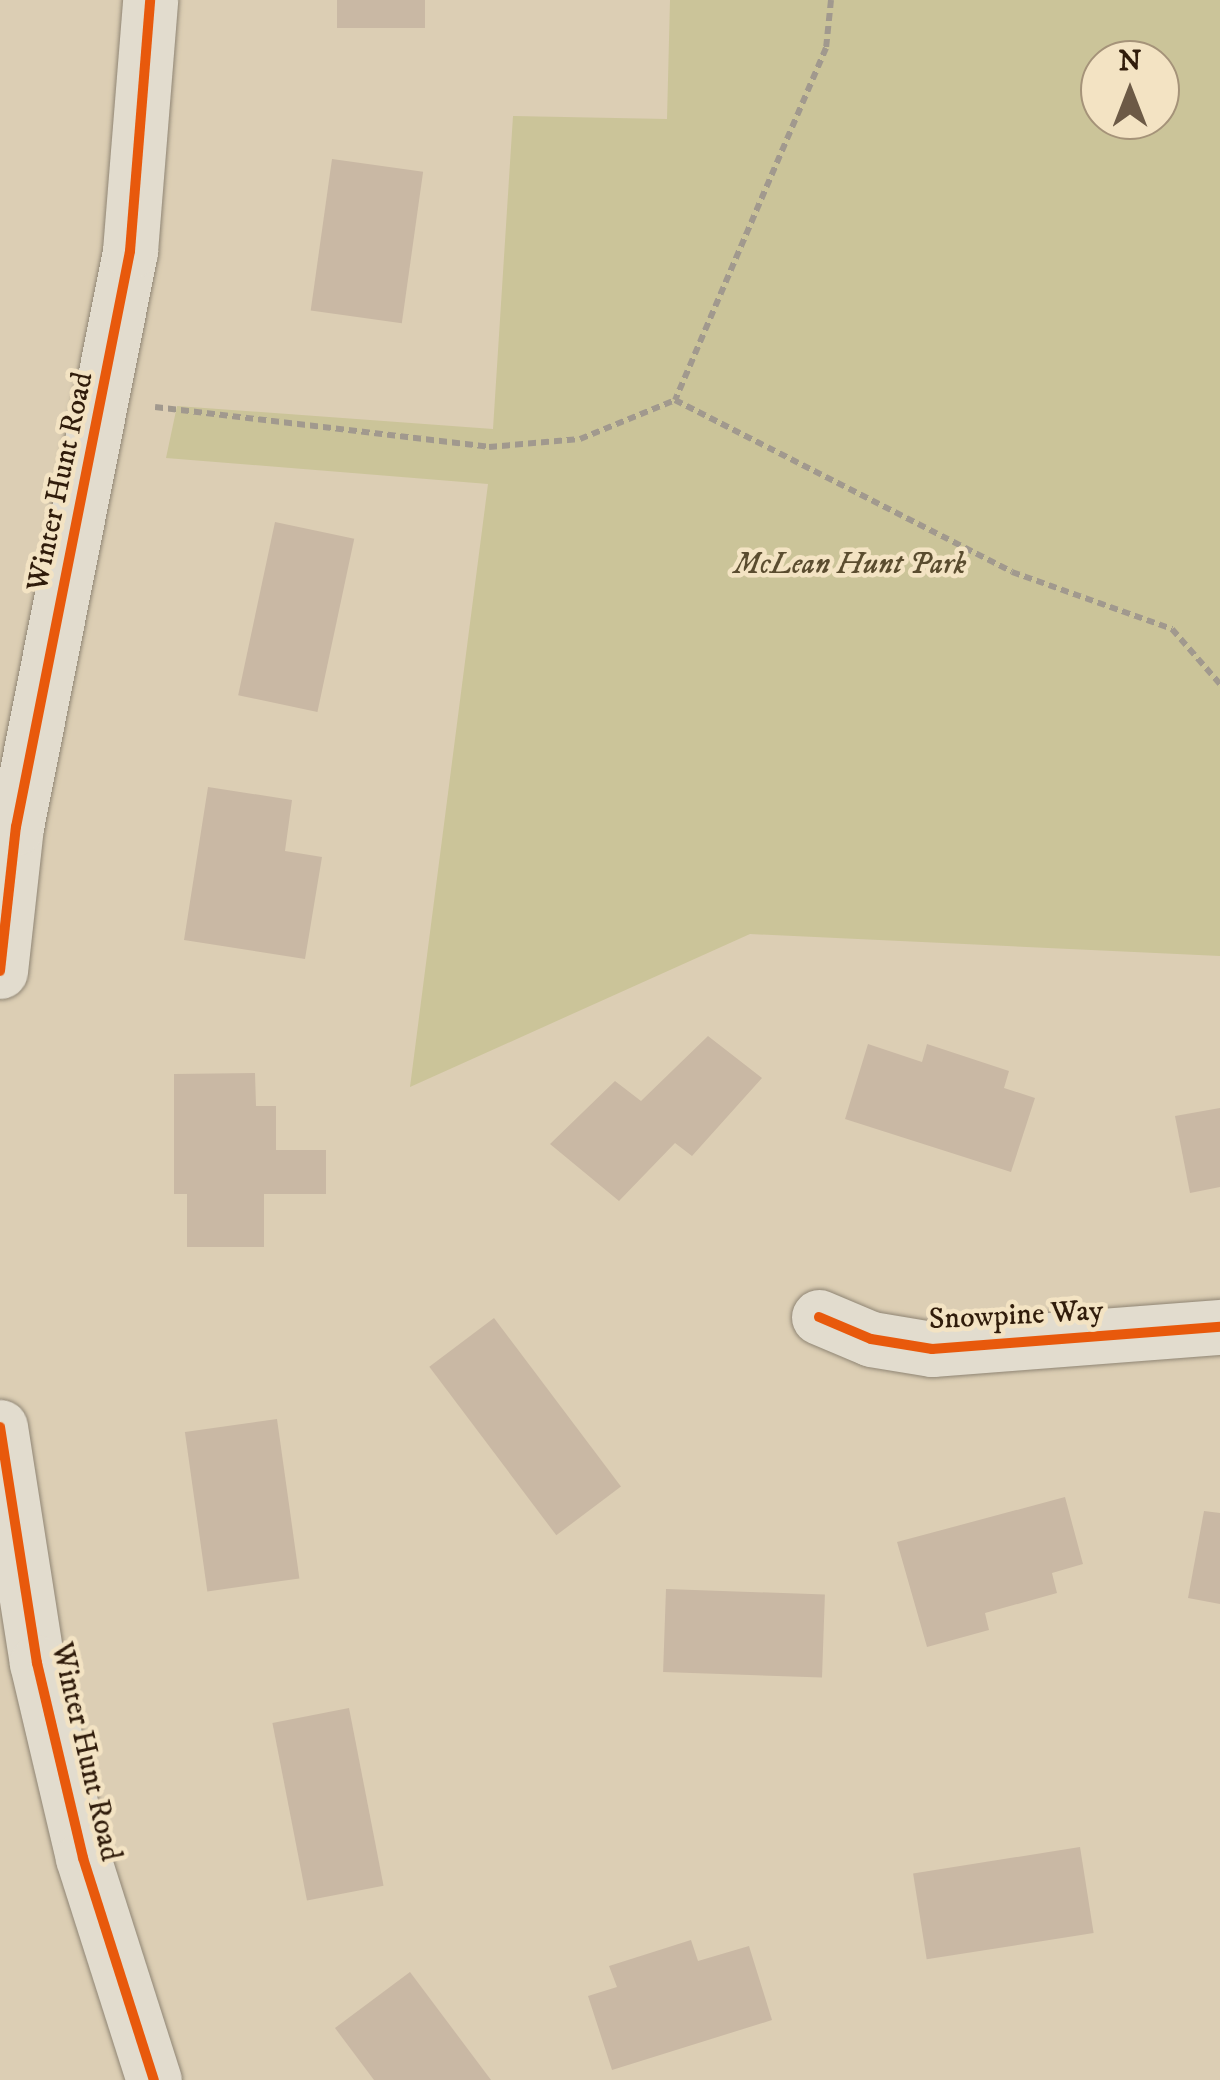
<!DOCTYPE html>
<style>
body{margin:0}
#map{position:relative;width:1220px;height:2080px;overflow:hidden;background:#dcceb4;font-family:"IM FELL DW Pica",serif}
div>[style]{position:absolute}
.green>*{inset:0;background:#cbc499}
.building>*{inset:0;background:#c9b8a4;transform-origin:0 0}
.path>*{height:6px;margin-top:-3px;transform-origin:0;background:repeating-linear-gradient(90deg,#a1998e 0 8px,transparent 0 13px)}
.roads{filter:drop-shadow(0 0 2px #8f8574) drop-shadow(0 0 2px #8f8574)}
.minor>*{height:55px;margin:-27.5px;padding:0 27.5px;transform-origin:27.5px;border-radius:27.5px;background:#e2dcce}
.cycleway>*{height:10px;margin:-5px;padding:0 5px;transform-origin:5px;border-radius:5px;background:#e8590c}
span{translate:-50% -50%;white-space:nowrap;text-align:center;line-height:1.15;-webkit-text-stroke:9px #f3e3c3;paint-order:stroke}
.street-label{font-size:30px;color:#301c0b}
.park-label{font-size:30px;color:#5a4c2f;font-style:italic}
.north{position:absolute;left:1080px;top:40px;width:100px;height:100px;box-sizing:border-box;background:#f3e3c3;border:2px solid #a59379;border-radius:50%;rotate:0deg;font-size:28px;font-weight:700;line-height:40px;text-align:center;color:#301c0b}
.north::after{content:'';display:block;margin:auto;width:35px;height:45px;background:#6c5a46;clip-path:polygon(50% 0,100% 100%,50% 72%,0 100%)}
</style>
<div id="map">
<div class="green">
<i style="clip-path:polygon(evenodd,670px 0,1220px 0,1220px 956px,750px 934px,410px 1087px,488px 484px,166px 458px,177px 406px,493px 429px,513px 116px,667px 119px,670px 0,1100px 60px,1160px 60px,1160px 120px,1100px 120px,1100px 60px)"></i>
</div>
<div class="building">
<i style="left:337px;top:0;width:88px;height:28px"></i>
<i style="left:332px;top:159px;width:92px;height:153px;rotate:8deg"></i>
<i style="left:275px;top:522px;width:81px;height:177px;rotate:12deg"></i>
<i style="clip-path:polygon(208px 787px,292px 800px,285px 851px,322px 857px,305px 959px,184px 940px)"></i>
<i style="clip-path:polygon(708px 1036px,762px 1078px,692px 1156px,675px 1143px,619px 1201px,550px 1144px,615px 1081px,641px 1101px)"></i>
<i style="clip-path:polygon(868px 1044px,922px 1062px,927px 1044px,1009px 1071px,1004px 1088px,1035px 1098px,1011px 1172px,845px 1119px)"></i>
<i style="clip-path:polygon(255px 1073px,256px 1106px,276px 1106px,276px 1150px,326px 1150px,326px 1194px,264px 1194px,264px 1247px,187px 1247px,187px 1194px,174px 1194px,174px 1074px)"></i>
<i style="clip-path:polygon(1220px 1108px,1220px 1187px,1190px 1193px,1175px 1116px)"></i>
<i style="left:494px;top:1318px;width:211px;height:81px;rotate:53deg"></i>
<i style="left:277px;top:1419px;width:161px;height:93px;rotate:82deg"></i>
<i style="clip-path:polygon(1065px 1497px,1083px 1564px,1052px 1573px,1057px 1593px,985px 1613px,989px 1630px,927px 1647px,897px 1542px)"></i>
<i style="clip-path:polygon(1204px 1511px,1220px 1513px,1220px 1604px,1188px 1598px)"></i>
<i style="left:666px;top:1589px;width:159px;height:83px;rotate:2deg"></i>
<i style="left:349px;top:1708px;width:181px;height:78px;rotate:79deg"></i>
<i style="left:1080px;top:1847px;width:87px;height:169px;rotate:81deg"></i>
<i style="clip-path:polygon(691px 1940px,698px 1961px,749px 1946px,772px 2020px,612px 2070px,588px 1996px,617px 1987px,609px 1966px)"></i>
<i style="clip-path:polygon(410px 1972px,491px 2080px,374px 2080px,335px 2028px)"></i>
</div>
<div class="path">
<i style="left:831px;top:0;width:48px;rotate:95.9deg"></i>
<i style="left:826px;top:48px;width:383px;rotate:113.2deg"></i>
<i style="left:675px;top:400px;width:378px;rotate:27deg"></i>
<i style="left:1012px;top:572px;width:170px;rotate:19.6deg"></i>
<i style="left:1172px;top:629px;width:73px;rotate:48.9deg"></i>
<i style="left:155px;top:407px;width:336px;rotate:6.8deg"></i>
<i style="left:489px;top:447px;width:91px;rotate:-5deg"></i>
<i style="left:580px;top:439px;width:103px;rotate:-22.3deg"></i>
</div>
<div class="roads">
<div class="minor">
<i style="left:0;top:971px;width:145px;rotate:-83.7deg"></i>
<i style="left:16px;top:827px;width:587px;rotate:-78.8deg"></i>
<i style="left:130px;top:251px;width:252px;rotate:-85.4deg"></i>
<i style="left:819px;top:1317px;width:56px;rotate:22.9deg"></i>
<i style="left:871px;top:1339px;width:62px;rotate:9.3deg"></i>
<i style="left:932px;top:1349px;width:289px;rotate:-4.4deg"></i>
<i style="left:0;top:1427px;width:239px;rotate:81.1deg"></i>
<i style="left:37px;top:1663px;width:200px;rotate:76.7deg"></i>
<i style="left:83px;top:1858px;width:233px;rotate:72.3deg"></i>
</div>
</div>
<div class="cycleway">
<i style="left:0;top:971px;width:145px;rotate:-83.7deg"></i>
<i style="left:16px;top:827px;width:587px;rotate:-78.8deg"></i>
<i style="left:130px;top:251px;width:252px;rotate:-85.4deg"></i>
<i style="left:819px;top:1317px;width:56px;rotate:22.9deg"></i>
<i style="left:871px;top:1339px;width:62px;rotate:9.3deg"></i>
<i style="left:932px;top:1349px;width:289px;rotate:-4.4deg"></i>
<i style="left:0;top:1427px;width:239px;rotate:81.1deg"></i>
<i style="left:37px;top:1663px;width:200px;rotate:76.7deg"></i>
<i style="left:83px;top:1858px;width:233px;rotate:72.3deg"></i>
</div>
<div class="street-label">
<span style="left:61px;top:482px;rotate:-78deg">Winter Hunt Road</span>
<span style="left:1016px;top:1316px;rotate:-3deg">Snowpine Way</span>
<span style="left:85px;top:1752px;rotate:77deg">Winter Hunt Road</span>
</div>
<div class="park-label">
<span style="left:850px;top:565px">McLean Hunt Park</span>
</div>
<div class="north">N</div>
</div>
